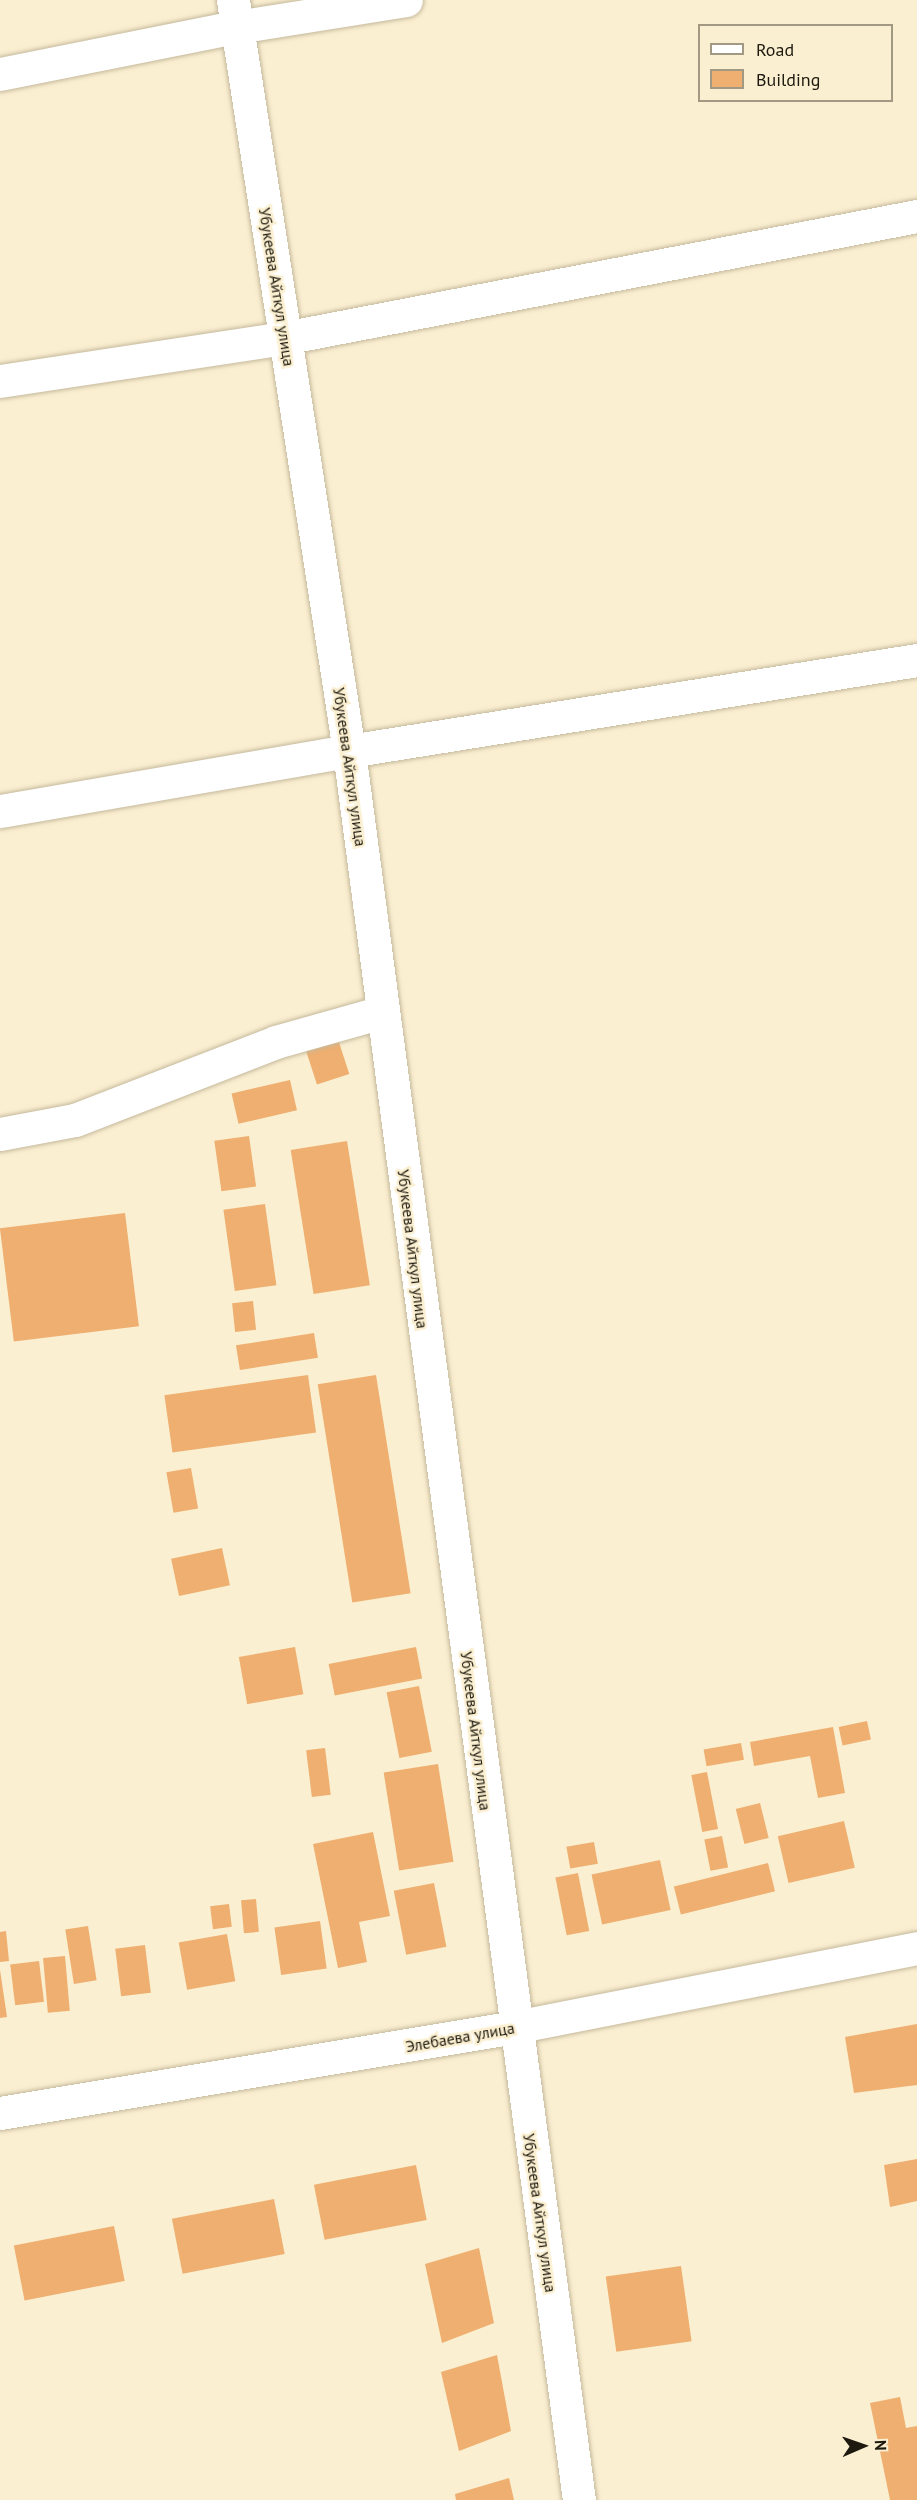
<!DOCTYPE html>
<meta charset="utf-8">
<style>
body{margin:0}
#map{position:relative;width:917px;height:2500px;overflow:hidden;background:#fbefd1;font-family:"PT Sans",sans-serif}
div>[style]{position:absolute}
.building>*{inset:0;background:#eeaf70;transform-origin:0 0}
.roads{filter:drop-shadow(0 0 2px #c5b99d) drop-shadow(0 0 2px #c5b99d)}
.street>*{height:33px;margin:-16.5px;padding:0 16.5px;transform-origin:16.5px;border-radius:16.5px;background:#fff}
.secondary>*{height:33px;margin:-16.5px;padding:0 16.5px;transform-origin:16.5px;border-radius:16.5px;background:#fff}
span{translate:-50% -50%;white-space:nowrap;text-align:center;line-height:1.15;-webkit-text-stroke:5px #fbefd1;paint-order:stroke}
.street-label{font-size:16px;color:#1d190e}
.legend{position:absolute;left:698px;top:24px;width:195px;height:78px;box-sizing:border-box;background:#fbefd1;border:2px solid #a29983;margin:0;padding:8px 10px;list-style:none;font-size:18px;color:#1d190e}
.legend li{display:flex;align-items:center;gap:12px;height:30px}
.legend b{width:30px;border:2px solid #a29983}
.north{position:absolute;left:833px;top:2416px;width:60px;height:60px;-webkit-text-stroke:4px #fbefd1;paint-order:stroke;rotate:88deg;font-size:16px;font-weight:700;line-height:24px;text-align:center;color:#1d190e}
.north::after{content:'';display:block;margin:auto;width:21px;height:27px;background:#1d190e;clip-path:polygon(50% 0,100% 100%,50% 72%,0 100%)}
</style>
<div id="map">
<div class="building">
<i style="left:336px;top:1033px;width:43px;height:34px;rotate:72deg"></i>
<i style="left:290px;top:1080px;width:31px;height:60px;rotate:77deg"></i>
<i style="left:249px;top:1136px;width:51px;height:35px;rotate:82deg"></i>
<i style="left:347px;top:1141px;width:146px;height:57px;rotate:81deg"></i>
<i style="left:265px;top:1204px;width:82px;height:42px;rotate:82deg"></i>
<i style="left:125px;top:1213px;width:114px;height:126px;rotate:83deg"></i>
<i style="left:253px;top:1301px;width:29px;height:21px;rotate:84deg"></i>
<i style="left:314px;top:1333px;width:25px;height:79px;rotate:81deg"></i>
<i style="left:308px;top:1375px;width:58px;height:145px;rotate:82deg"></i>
<i style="left:376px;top:1375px;width:221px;height:59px;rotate:81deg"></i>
<i style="left:191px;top:1468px;width:41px;height:25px;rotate:80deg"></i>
<i style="left:222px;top:1548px;width:38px;height:52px;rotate:78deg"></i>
<i style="left:295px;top:1647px;width:48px;height:57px;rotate:80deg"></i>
<i style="left:416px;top:1647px;width:32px;height:89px;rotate:79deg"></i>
<i style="left:419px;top:1686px;width:67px;height:33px;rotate:79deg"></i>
<i style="left:867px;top:1721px;width:19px;height:29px;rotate:78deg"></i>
<i style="clip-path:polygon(833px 1727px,845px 1793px,818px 1798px,810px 1756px,754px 1766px,750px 1742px)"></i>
<i style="left:741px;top:1743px;width:17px;height:38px;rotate:80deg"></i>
<i style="left:325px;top:1748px;width:47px;height:19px;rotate:83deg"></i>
<i style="left:438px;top:1764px;width:99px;height:55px;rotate:81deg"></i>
<i style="left:707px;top:1772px;width:58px;height:16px;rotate:79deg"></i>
<i style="left:760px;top:1803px;width:36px;height:25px;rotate:76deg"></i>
<i style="left:844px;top:1821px;width:48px;height:68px;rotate:77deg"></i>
<i style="clip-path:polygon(373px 1832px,390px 1916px,359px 1922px,367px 1962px,338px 1968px,313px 1844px)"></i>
<i style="left:722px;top:1836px;width:32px;height:18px;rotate:79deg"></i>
<i style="left:594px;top:1842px;width:22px;height:28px;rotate:80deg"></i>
<i style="left:660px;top:1860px;width:51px;height:70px;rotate:78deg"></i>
<i style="left:768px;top:1863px;width:29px;height:97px;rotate:76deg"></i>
<i style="left:578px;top:1873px;width:59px;height:23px;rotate:79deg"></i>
<i style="left:434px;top:1883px;width:65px;height:41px;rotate:79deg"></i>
<i style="left:256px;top:1899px;width:33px;height:15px;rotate:85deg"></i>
<i style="left:229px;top:1904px;width:23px;height:19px;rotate:83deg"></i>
<i style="left:320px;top:1921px;width:48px;height:46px;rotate:82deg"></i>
<i style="left:88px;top:1926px;width:55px;height:23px;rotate:81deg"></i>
<i style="clip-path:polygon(6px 1931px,9px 1961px,0 1962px,0 1932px)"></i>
<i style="left:227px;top:1934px;width:48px;height:49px;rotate:80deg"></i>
<i style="left:145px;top:1945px;width:48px;height:30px;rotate:83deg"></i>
<i style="left:65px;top:1956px;width:55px;height:22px;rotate:85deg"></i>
<i style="left:39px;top:1961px;width:41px;height:29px;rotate:83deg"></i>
<i style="clip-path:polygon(0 1970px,7px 2017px,0 2018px)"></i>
<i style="clip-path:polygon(917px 2024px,917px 2085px,854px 2093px,845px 2037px)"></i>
<i style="clip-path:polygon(917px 2159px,917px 2201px,890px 2207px,884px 2165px)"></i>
<i style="left:416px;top:2165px;width:56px;height:104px;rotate:79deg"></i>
<i style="left:274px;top:2199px;width:56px;height:104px;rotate:79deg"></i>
<i style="left:114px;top:2226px;width:56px;height:102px;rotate:79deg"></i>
<i style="clip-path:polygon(479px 2248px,494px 2323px,442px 2343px,425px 2264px)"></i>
<i style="left:681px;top:2266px;width:76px;height:76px;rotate:82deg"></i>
<i style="clip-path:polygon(497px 2355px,511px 2431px,459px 2451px,441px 2372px)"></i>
<i style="clip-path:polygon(900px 2397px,906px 2428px,917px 2426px,917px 2500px,890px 2500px,870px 2403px)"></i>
<i style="clip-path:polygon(509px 2478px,514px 2500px,456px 2500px,455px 2494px)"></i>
</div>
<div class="roads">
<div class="street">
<i style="left:233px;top:0;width:760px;rotate:81.22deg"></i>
<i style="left:349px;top:751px;width:1764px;rotate:82.51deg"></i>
<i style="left:0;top:74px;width:241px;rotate:-11.3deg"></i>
<i style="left:236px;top:27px;width:172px;rotate:-9deg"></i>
<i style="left:0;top:381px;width:287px;rotate:-8.6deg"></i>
<i style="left:284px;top:338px;width:645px;rotate:-10.91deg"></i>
<i style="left:0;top:811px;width:354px;rotate:-9.8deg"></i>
<i style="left:349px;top:751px;width:575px;rotate:-9.1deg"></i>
<i style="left:0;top:1134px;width:76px;rotate:-10.6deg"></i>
<i style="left:75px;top:1120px;width:216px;rotate:-21.2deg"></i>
<i style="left:276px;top:1042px;width:110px;rotate:-15.8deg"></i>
</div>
<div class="secondary">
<i style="left:0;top:2113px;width:522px;rotate:-9.48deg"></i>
<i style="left:515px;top:2027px;width:410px;rotate:-11.1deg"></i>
</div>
</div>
<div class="street-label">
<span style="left:277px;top:287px;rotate:81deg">Убукеева Айткул улица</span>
<span style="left:350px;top:767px;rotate:82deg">Убукеева Айткул улица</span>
<span style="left:413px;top:1249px;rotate:83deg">Убукеева Айткул улица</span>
<span style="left:476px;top:1731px;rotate:83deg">Убукеева Айткул улица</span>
<span style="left:460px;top:2037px;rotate:-10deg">Элебаева улица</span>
<span style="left:540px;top:2213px;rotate:82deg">Убукеева Айткул улица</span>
</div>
<ul class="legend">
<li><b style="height:8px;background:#fff"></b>Road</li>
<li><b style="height:16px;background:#eeaf70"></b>Building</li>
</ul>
<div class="north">N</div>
</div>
